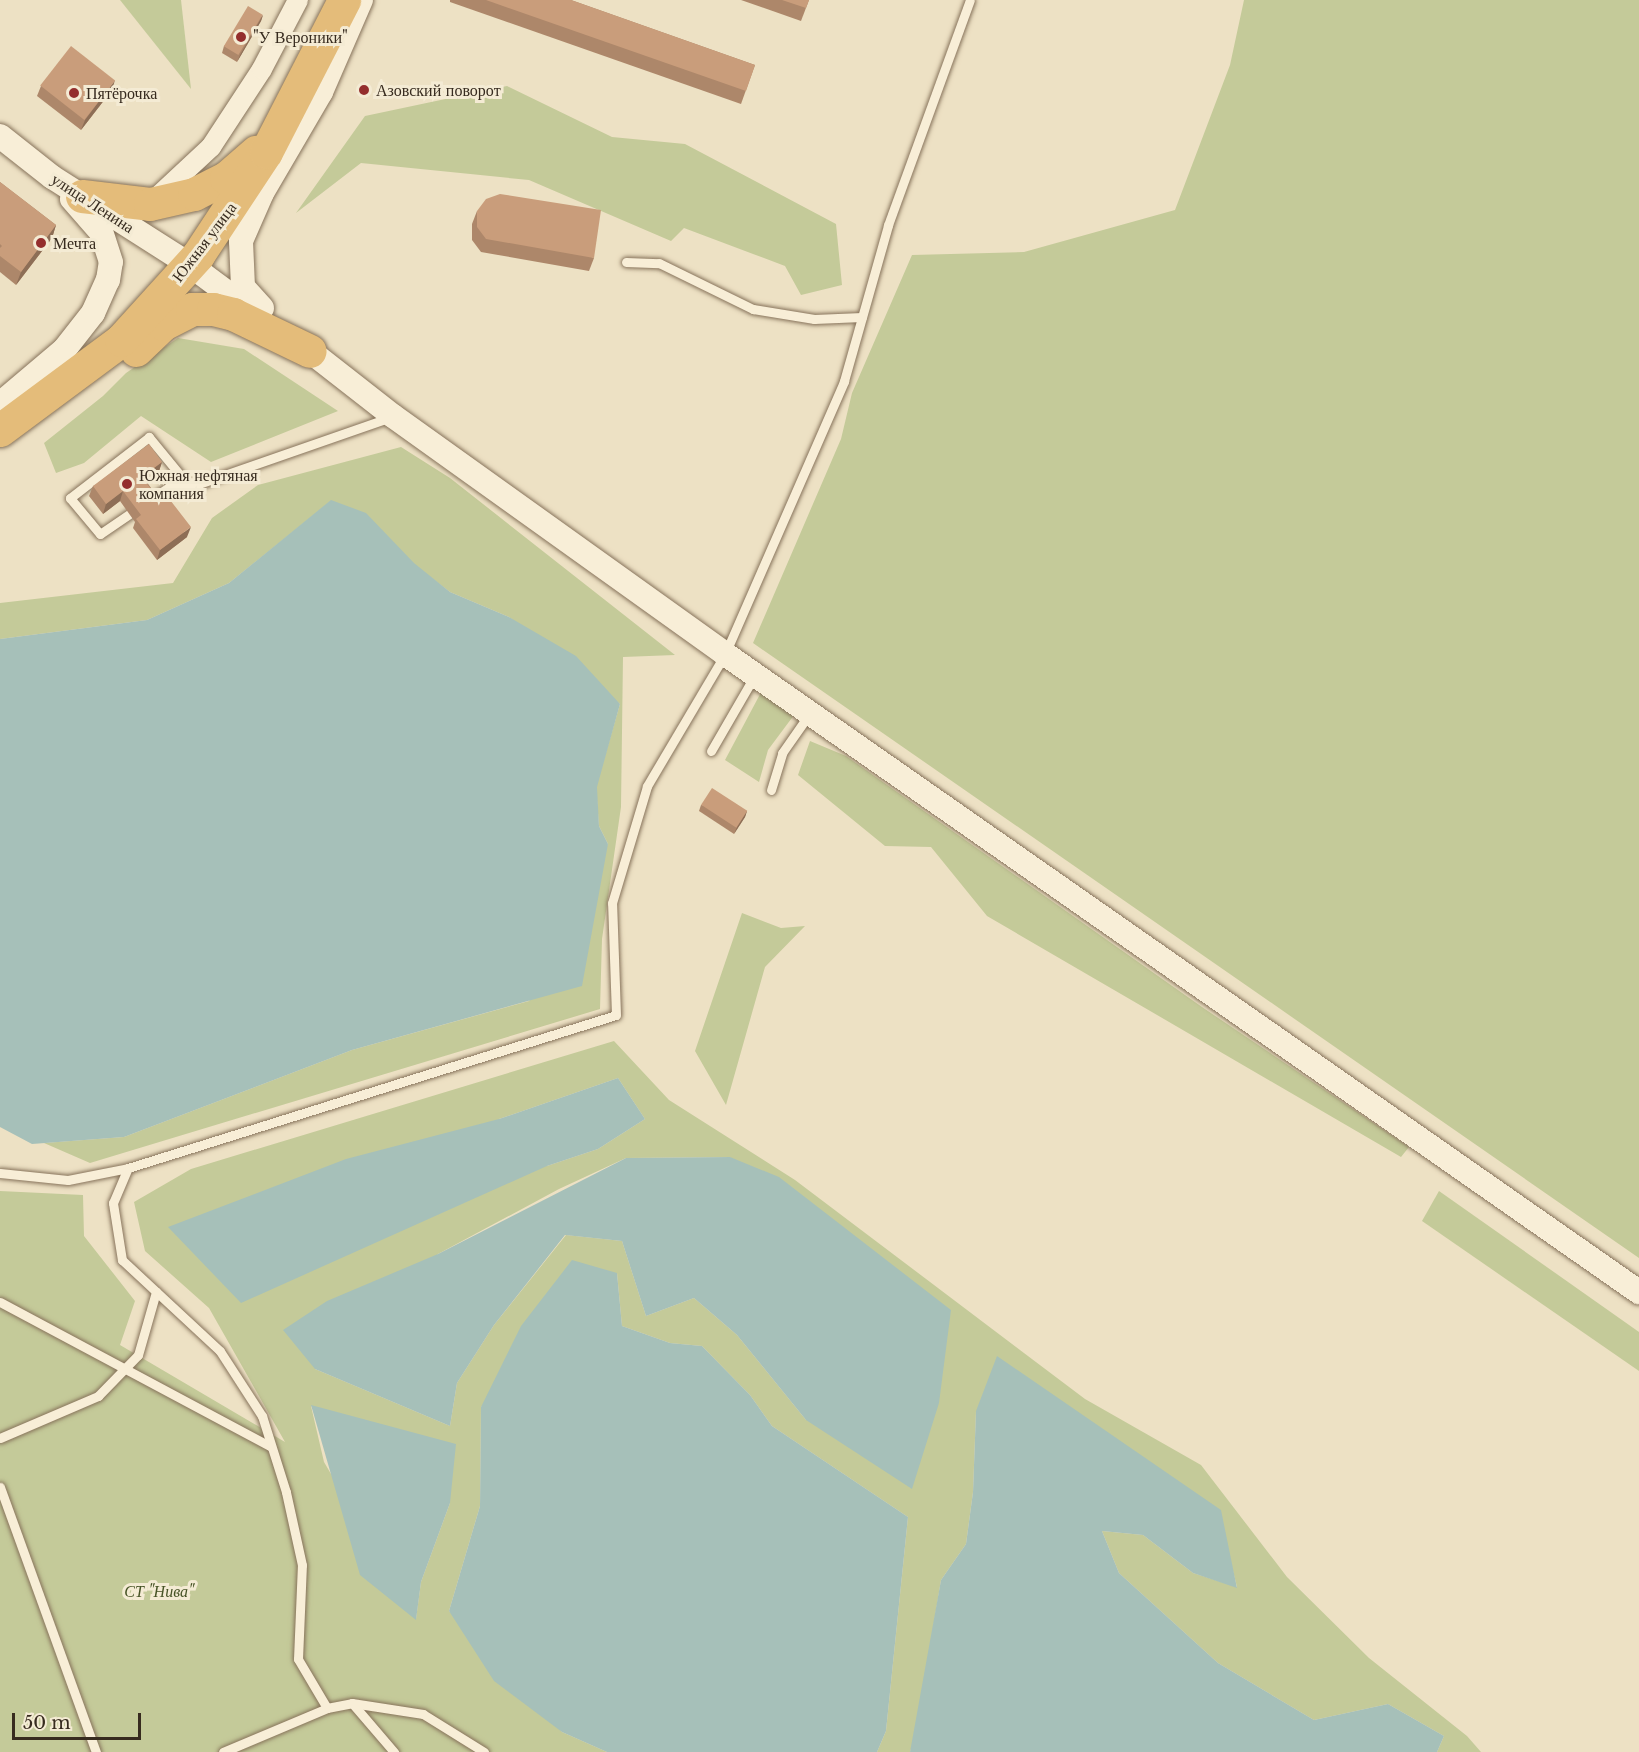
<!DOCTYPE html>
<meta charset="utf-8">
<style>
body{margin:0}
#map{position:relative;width:1639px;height:1752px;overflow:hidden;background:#ede1c4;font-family:"Libre Baskerville",serif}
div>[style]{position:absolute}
.green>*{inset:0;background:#c4ca99}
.water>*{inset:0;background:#a6c0b9}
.roads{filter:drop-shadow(0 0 2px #87735b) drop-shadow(0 0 2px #87735b)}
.service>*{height:9px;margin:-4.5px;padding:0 4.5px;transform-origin:4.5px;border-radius:4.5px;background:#f8eed7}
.minor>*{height:20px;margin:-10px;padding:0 10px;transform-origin:10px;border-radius:10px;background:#f8eed7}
.tertiary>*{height:24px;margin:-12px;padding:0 12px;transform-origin:12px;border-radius:12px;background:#f8eed7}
.trunk>*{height:33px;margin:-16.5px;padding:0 16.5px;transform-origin:16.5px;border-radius:16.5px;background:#e4bc7a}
.wall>*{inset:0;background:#ad876a}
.shaded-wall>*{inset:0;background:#8d6e56}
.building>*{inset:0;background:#c99d7b;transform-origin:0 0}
.dots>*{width:16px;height:16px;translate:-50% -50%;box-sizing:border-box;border:3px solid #f4ebd4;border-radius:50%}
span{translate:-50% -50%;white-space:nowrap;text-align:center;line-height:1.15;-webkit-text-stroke:6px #f4ebd4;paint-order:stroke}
.poi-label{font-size:16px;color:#372b1f}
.left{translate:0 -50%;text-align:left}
.street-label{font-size:16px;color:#372b1f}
.park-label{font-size:16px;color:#475326;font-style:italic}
.scale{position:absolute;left:12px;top:1713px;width:129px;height:27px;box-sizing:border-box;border:3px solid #372b1f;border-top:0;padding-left:8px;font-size:18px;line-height:21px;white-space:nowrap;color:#372b1f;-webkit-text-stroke:4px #f4ebd4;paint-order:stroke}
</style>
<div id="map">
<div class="green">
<i style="clip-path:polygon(120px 0,181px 0,191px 89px)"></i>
<i style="clip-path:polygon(1244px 0,1639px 0,1639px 1258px,753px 643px,841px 439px,852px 393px,912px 255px,1024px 252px,1175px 210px,1230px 65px)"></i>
<i style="clip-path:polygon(507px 86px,612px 137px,685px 144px,836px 224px,842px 285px,801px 295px,785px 266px,684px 228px,671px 241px,529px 180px,361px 163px,296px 213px,365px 116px)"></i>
<i style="clip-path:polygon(178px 338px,244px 349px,338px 411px,211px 462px,141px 416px,84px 463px,56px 473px,44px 443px,103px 396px,126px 373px)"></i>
<i style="clip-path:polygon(401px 447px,450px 478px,675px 655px,623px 657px,621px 807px,602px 939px,600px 1009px,90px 1163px,44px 1143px,124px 1137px,352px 1050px,529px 1001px,608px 844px,599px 826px,596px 787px,620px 704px,509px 617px,450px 592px,331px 501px,229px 583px,147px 620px,0 639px,0 603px,173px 583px,212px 518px,258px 485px)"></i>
<i style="clip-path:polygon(766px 683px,800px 707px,768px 750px,759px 782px,725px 760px)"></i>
<i style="clip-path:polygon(810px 741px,846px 756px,1202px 1007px,1409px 1147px,1401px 1157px,987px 916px,931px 847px,885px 846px,798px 775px)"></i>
<i style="clip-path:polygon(742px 913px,781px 928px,805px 926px,765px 967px,726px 1105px,695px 1051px)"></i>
<i style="clip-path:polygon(evenodd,614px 1041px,669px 1100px,795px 1180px,1085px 1399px,1201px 1465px,1287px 1577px,1369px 1658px,1467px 1736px,1481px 1752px,1437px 1752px,1444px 1736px,1388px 1704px,1314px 1720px,1218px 1663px,1119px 1573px,1102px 1531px,1143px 1535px,1193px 1573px,1237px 1587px,1231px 1563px,976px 1411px,973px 1492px,966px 1544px,941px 1580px,915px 1737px,910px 1752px,877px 1752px,886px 1731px,908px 1517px,772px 1426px,750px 1395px,702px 1346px,670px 1343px,622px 1326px,617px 1273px,481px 1407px,480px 1506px,449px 1611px,562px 1732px,607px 1752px,0 1752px,0 1191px,83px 1195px,84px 1236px,135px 1301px,120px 1345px,285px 1442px,209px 1308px,145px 1251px,134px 1202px,191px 1169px,614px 1041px,618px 1078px,645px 1119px,598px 1149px,547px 1166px,499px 1119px,618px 1078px,614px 1041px,730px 1157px,806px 1420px,737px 1335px,694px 1298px,646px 1316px,622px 1241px,566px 1235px,494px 1325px,457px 1383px,450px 1426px,315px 1369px,438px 1254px,559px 1189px,626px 1158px,730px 1157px,614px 1041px,311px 1406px,450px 1503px,421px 1582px,416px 1619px,324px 1462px,311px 1406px)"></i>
<i style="clip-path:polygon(1439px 1191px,1639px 1332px,1639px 1371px,1422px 1221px)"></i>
</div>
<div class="water">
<i style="clip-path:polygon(331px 500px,366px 513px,414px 563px,450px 592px,509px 617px,576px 656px,620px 704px,597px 787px,599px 826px,608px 844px,582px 986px,352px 1050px,124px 1137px,32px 1144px,0 1127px,0 639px,147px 620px,229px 583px)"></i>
<i style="clip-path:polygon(618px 1078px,645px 1119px,598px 1149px,547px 1166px,241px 1303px,168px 1227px,346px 1159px,499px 1119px)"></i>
<i style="clip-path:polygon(730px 1157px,779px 1177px,951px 1310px,939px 1403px,912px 1489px,806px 1420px,737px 1335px,694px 1298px,646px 1316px,622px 1241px,565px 1235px,494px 1325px,457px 1383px,450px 1426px,315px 1369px,283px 1330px,327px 1301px,438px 1254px,626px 1158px)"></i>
<i style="clip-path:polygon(572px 1260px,617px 1273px,622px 1326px,670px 1343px,702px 1346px,750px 1395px,772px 1426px,908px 1517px,886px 1731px,877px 1752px,607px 1752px,562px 1732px,494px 1681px,449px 1611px,480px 1506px,481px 1407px,521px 1326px)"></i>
<i style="clip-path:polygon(997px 1356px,1221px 1510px,1237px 1588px,1193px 1573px,1143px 1535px,1102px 1531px,1119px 1573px,1218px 1663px,1314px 1720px,1388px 1704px,1444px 1736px,1437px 1752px,910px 1752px,941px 1580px,966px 1544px,973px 1492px,976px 1411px)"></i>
<i style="clip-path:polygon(311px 1405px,456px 1444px,450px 1503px,421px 1582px,416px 1620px,360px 1575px)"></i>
</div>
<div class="roads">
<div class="service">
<i style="left:626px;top:262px;width:33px;rotate:2deg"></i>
<i style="left:659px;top:263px;width:105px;rotate:26.1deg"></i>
<i style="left:753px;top:309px;width:62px;rotate:9.3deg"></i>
<i style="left:814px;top:319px;width:48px;rotate:-2.4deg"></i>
<i style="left:190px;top:487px;width:65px;rotate:-129.4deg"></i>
<i style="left:149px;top:437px;width:100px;rotate:142.3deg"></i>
<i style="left:70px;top:498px;width:47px;rotate:50.2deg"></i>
<i style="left:100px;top:534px;width:83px;rotate:-34.3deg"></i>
<i style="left:169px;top:487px;width:21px"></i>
<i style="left:190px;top:487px;width:213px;rotate:-19.2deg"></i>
<i style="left:711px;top:751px;width:88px;rotate:-59.9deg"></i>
<i style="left:771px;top:790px;width:39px;rotate:-73deg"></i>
<i style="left:782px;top:753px;width:49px;rotate:-55deg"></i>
<i style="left:0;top:1173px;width:68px;rotate:5.9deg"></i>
<i style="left:68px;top:1180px;width:61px;rotate:-11.3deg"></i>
<i style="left:0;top:1302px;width:307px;rotate:28.1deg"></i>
<i style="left:0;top:1438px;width:107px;rotate:-23.2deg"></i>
<i style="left:98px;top:1396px;width:57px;rotate:-45.7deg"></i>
<i style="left:138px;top:1355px;width:66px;rotate:-74.1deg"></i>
<i style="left:0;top:1487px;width:282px;rotate:70.1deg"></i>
<i style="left:352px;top:1703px;width:72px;rotate:8.8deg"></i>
<i style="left:423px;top:1714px;width:72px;rotate:31.9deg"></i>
<i style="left:327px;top:1708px;width:25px;rotate:-11deg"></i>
<i style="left:352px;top:1703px;width:65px;rotate:49.4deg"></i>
<i style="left:223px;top:1752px;width:113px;rotate:-22.9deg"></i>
<i style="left:327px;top:1708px;width:57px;rotate:-120.6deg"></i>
<i style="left:298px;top:1659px;width:94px;rotate:-87.6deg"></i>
<i style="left:302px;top:1565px;width:75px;rotate:-102.4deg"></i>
<i style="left:286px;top:1492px;width:80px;rotate:-107.5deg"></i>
<i style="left:262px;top:1416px;width:77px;rotate:-122.9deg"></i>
<i style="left:220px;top:1351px;width:134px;rotate:-137.1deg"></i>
<i style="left:122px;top:1260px;width:58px;rotate:-99deg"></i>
<i style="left:113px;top:1203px;width:38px;rotate:-67deg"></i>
<i style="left:128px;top:1168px;width:511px;rotate:-17.41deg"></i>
<i style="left:616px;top:1015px;width:112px;rotate:-92deg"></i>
<i style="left:612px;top:903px;width:122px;rotate:-73.3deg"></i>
<i style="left:647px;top:786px;width:153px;rotate:-59.4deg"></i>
<i style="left:725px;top:654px;width:298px;rotate:-66.4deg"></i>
<i style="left:844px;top:381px;width:162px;rotate:-74.2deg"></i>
<i style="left:888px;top:225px;width:239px;rotate:-70deg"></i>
</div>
<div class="minor">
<i style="left:154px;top:200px;width:78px;rotate:-42.9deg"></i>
<i style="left:211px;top:147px;width:93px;rotate:-56.8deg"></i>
<i style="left:262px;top:69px;width:78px;rotate:-62.4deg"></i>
</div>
<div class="tertiary">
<i style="left:0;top:136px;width:66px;rotate:38.3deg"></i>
<i style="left:52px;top:177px;width:164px;rotate:32.5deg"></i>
<i style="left:190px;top:265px;width:82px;rotate:36.6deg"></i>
<i style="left:262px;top:308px;width:28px;rotate:-132deg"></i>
<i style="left:243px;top:287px;width:46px;rotate:-92.5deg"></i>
<i style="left:241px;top:241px;width:52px;rotate:-66.4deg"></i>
<i style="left:262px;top:193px;width:117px;rotate:-59.7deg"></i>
<i style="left:321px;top:92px;width:100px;rotate:-66.5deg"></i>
<i style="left:297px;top:341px;width:122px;rotate:38deg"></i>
<i style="left:393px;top:416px;width:408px;rotate:35.6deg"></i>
<i style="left:725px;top:654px;width:1115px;rotate:34.92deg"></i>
<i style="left:0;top:404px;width:84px;rotate:-40.2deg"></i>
<i style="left:64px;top:350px;width:47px;rotate:-51.9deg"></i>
<i style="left:93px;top:313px;width:36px;rotate:-66deg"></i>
<i style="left:108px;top:280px;width:18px;rotate:-81deg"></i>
<i style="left:111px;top:262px;width:32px;rotate:-108deg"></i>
<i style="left:101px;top:232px;width:44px;rotate:-131.3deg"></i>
</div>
<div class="trunk">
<i style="left:82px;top:196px;width:68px;rotate:6.7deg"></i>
<i style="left:150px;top:204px;width:45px;rotate:-12.8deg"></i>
<i style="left:194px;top:194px;width:36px;rotate:-27deg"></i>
<i style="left:226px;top:178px;width:40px;rotate:-41deg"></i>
<i style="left:136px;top:350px;width:37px;rotate:-44deg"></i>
<i style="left:163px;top:324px;width:33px;rotate:-27deg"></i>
<i style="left:192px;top:309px;width:21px"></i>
<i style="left:213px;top:309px;width:21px;rotate:14deg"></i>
<i style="left:233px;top:314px;width:85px;rotate:25.7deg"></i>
<i style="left:0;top:430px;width:151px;rotate:-36.6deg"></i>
<i style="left:121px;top:340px;width:115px;rotate:-47.8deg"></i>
<i style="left:198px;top:255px;width:123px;rotate:-56.6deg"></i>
<i style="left:266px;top:152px;width:171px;rotate:-62.8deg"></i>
</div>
</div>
<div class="wall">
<i style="clip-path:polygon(450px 0,571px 0,755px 65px,741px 104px,450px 2px)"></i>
<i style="clip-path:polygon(741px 0,809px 0,801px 21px)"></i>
<i style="clip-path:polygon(263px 15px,261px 21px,237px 62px,222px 53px,224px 46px)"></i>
<i style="clip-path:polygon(41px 86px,112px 90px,81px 130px,37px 96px)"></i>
<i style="clip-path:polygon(0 182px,56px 225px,52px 238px,16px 285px,0 272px)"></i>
<i style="clip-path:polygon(477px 211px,594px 258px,589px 271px,481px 252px,472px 240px,472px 224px)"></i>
<i style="clip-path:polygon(162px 462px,159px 471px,146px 481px,187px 537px,157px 560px,133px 528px,135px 522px,120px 501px,103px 514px,89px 496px,93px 486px)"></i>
<i style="clip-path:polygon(701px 805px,747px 811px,745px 817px,734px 834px,699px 811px)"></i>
</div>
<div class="shaded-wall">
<i style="clip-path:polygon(263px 15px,261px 21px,237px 62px,240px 55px)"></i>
<i style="clip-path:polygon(115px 80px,112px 90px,81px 130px,85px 120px)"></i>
<i style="clip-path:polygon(56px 225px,52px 238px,16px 285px,21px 272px)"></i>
<i style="clip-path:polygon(162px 462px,159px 471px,139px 487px,142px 477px)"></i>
<i style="clip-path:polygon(123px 491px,120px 501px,103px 514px,106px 504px)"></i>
<i style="clip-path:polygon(191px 527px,187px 537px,157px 560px,160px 550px)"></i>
<i style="clip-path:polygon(747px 811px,745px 817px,734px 834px,737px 827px)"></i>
</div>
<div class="building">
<i style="clip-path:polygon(486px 0,571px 0,755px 65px,746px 91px)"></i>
<i style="clip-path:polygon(782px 0,809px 0,806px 8px)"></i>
<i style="left:248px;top:6px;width:17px;height:47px;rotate:31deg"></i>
<i style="left:71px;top:46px;width:56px;height:50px;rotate:38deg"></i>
<i style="clip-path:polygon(0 182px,56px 225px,21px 272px,0 256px,0 248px,2px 246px,0 244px)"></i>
<i style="clip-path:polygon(500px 194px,601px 210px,594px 258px,486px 239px,477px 227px,477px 211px,486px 199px)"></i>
<i style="clip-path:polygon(149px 444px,162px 462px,142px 477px,160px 501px,167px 496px,191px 527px,160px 550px,136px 519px,141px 515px,123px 491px,106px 504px,93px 486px)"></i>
<i style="left:712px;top:788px;width:42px;height:20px;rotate:33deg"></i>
</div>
<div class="dots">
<i style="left:241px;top:37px;background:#942e2d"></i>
<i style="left:364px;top:90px;background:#942e2d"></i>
<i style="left:74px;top:93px;background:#942e2d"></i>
<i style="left:41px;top:243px;background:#942e2d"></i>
<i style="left:127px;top:484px;background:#942e2d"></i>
</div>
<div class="poi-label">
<span class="left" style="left:253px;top:37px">"У Вероники"</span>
<span class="left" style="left:376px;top:90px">Азовский поворот</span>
<span class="left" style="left:86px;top:93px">Пятёрочка</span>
<span class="left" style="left:53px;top:243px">Мечта</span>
<span class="left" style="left:139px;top:484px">Южная нефтяная<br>компания</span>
</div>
<div class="street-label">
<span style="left:93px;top:203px;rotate:33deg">улица Ленина</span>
<span style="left:204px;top:242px;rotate:-53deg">Южная улица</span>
</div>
<div class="park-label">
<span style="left:159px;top:1591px">СТ "Нива"</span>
</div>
<div class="scale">50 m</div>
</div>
